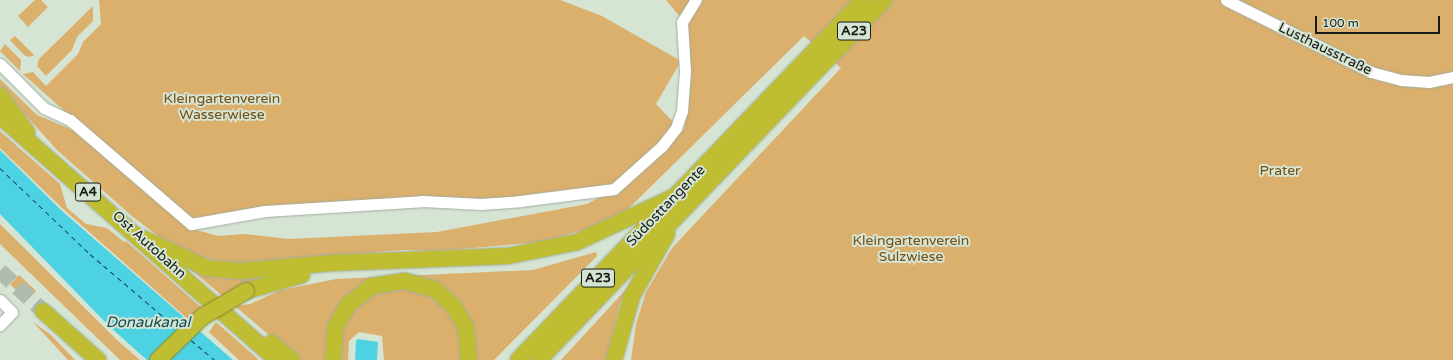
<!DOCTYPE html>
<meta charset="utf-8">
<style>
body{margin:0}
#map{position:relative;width:1453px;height:360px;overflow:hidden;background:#d6e4d4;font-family:"Varela Round",sans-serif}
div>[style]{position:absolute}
.green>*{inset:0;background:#dbaf6c;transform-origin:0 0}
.water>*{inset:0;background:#4dd2e3}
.ferry>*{height:1px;margin-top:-0.5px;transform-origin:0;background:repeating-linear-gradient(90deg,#134d54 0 5px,transparent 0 9px)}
.highway-tunnel>*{height:16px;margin-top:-8px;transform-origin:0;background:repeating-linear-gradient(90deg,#b0bcae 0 16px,transparent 0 24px)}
.roads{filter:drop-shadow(0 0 1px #a1ae9f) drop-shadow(0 0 1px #a1ae9f)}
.minor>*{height:11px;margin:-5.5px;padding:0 5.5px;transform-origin:5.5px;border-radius:5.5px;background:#fff}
.highway>*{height:16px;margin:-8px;padding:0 8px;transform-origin:8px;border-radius:8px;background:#bfbe32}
.bridges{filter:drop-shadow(0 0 1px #848528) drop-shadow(0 0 1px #848528)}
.highway-bridge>*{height:16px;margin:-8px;padding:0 8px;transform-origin:8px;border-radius:8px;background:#bfbe32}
span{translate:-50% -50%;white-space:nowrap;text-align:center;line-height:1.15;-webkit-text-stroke:4px #d6e4d4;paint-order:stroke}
.shield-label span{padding:1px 3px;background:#d6e4d4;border:1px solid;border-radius:3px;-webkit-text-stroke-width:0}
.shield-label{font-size:13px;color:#171c16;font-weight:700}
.street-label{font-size:14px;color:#171c16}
.park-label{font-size:14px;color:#724f12}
.water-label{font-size:15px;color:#134d54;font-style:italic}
.scale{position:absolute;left:1315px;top:16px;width:125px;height:18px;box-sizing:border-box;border:2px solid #171c16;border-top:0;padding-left:5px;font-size:12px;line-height:14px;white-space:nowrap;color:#171c16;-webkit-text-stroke:3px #d6e4d4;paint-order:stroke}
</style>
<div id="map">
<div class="green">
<i style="clip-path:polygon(35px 0,41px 0,48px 7px,28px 27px,18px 16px)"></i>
<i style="clip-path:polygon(99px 0,560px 0,602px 16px,681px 61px,656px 104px,674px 123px,664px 139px,617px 185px,563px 194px,480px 199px,424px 197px,190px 223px,23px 74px,33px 72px,46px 86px,78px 54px,83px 42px,101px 24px)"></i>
<i style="clip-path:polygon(666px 0,1453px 0,1453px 360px,631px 360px,636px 324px,646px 292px,672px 248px,841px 68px,804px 36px,621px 216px,611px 217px,594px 227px,541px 242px,437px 251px,403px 250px,235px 264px,200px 257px,162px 239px,133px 217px,58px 151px,0 87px,0 79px,37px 115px,75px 131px,189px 228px,218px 236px,244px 234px,289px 239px,437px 232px,587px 204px,634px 179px,662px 152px,684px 129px,690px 91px,687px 25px)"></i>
<i style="clip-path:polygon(93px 6px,93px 21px,77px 37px,72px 50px,46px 76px,37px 66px,39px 59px)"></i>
<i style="clip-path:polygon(15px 36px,32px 53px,35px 55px,29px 57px,24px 55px,10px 40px)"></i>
<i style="clip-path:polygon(5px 44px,21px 60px,20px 71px,0 51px)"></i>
<i style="clip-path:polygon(0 131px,60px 184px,67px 208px,86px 224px,107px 228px,124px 242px,126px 241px,203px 309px,189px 320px,62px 208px,0 148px)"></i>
<i style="clip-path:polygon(0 224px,118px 341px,140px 360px,120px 360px,0 244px)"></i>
<i style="clip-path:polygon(596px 252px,597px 256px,494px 360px,472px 360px,440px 288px,358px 290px,329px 360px,298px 360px,235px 306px,250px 304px,281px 290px,336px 279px,533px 270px)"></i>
<i style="clip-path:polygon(189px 268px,317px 268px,225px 298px)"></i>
<i style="left:19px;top:275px;width:23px;height:13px;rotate:43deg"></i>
<i style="clip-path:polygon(630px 285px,620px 304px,606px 360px,561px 360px)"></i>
<i style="clip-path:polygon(408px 288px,430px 295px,447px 310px,459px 331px,461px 360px,384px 360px,382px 336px,359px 332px,349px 341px,348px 360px,340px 360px,343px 328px,354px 308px,378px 292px)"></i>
<i style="clip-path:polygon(33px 322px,51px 335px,75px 360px,68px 360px)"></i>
<i style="clip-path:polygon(216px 322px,259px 360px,239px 360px,209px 332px)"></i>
</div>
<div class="water">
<i style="clip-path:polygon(0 150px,61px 210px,233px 360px,147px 360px,110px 327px,0 214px)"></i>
<i style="clip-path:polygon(358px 339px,378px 342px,377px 360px,355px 360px,356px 341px)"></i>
</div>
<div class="ferry">
<i style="left:0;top:168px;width:124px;rotate:43.7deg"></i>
<i style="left:90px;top:254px;width:117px;rotate:40.5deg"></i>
<i style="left:191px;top:340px;width:31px;rotate:40deg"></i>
</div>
<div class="highway-tunnel">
<i style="left:0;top:271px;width:59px;rotate:42.9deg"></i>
</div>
<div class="roads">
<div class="minor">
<i style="left:1226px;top:0;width:162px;rotate:26.4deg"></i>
<i style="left:1371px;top:72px;width:31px;rotate:15deg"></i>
<i style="left:1401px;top:80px;width:28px;rotate:4deg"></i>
<i style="left:1429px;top:82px;width:25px;rotate:-12deg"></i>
<i style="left:0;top:64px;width:62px;rotate:45deg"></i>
<i style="left:44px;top:108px;width:29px;rotate:25deg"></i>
<i style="left:70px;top:120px;width:160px;rotate:40.7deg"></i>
<i style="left:191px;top:224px;width:75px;rotate:-10deg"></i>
<i style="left:265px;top:211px;width:157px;rotate:-3.6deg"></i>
<i style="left:422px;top:201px;width:59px;rotate:2.9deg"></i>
<i style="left:481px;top:204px;width:39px;rotate:-4deg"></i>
<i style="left:520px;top:201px;width:95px;rotate:-7.3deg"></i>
<i style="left:614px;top:189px;width:64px;rotate:-41.9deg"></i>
<i style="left:662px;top:146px;width:23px;rotate:-52deg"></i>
<i style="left:676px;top:128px;width:18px;rotate:-71deg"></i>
<i style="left:682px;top:111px;width:40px;rotate:-85.7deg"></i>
<i style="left:685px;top:71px;width:49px;rotate:-93.5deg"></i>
<i style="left:682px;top:22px;width:26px;rotate:-58deg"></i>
<i style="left:0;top:300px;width:17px;rotate:45deg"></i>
<i style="left:12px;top:312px;width:18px;rotate:133deg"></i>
</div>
<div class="highway">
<i style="left:0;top:96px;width:45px;rotate:53.1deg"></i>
<i style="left:0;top:116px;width:369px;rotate:41.4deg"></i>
<i style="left:142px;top:238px;width:72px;rotate:24.8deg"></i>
<i style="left:207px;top:268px;width:33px;rotate:5deg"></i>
<i style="left:240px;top:271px;width:92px;rotate:-5deg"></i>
<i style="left:332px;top:263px;width:176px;rotate:-2.3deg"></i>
<i style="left:508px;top:256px;width:70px;rotate:-11.5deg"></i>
<i style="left:577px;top:242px;width:109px;rotate:-24.9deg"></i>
<i style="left:246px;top:291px;width:58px;rotate:-15.9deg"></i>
<i style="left:43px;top:311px;width:74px;rotate:41.7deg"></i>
<i style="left:271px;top:343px;width:27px;rotate:39deg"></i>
<i style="left:333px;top:360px;width:32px;rotate:-86deg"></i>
<i style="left:335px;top:328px;width:28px;rotate:-60deg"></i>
<i style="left:349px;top:304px;width:29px;rotate:-38deg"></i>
<i style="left:372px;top:286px;width:33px;rotate:-9deg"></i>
<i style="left:405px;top:281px;width:32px;rotate:16deg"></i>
<i style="left:436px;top:290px;width:25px;rotate:43deg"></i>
<i style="left:454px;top:307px;width:24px;rotate:60deg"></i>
<i style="left:466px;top:328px;width:32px;rotate:85deg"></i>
<i style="left:518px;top:360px;width:499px;rotate:-46.2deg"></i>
<i style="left:539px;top:360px;width:499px;rotate:-46.2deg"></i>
<i style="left:614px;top:360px;width:66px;rotate:-74.3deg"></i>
<i style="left:632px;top:296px;width:71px;rotate:-60.6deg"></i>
</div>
</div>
<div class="bridges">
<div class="highway-bridge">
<i style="left:158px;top:360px;width:62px;rotate:-44.3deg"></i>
<i style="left:202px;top:317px;width:51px;rotate:-30.6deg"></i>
</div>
</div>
<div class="shield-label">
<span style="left:854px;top:31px">A23</span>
<span style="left:88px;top:192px">A4</span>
<span style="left:598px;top:278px">A23</span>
</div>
<div class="street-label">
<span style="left:1325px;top:49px;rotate:26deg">Lusthausstraße</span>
<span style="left:666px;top:206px;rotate:-46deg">Südosttangente</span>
<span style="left:149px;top:245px;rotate:42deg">Ost Autobahn</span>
</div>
<div class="park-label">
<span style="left:222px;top:107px">Kleingartenverein<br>Wasserwiese</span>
<span style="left:1280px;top:171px">Prater</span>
<span style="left:911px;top:249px">Kleingartenverein<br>Sulzwiese</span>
</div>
<div class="water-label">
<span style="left:148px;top:323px">Donaukanal</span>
</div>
<div class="scale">100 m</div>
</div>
